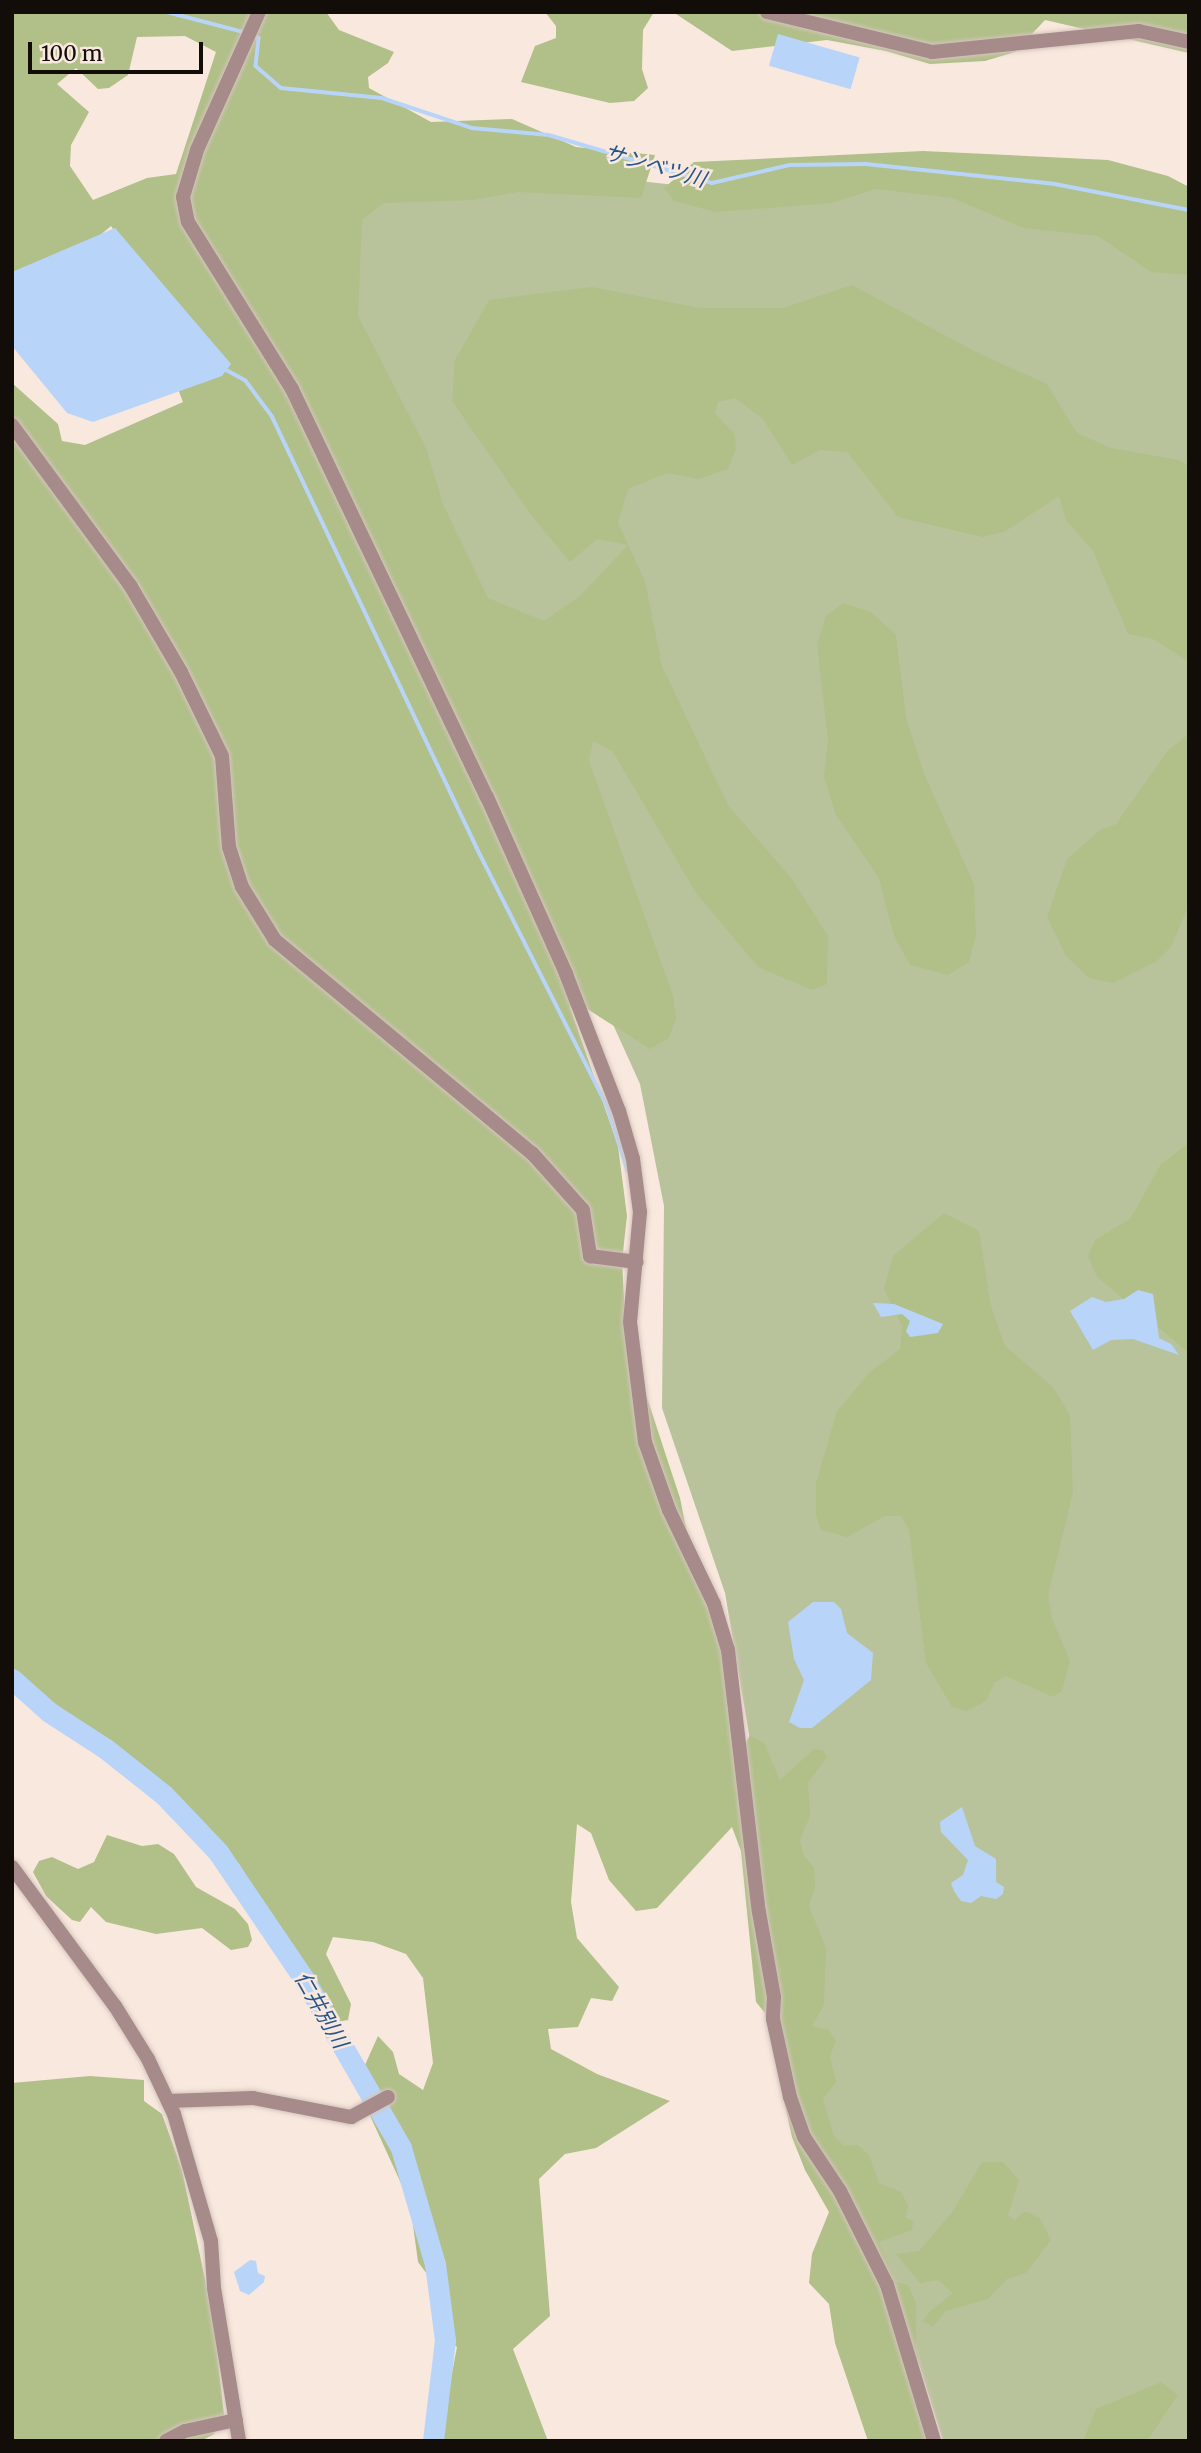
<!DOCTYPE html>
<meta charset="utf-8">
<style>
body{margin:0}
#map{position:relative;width:1201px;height:2453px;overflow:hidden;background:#f9e8de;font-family:Merriweather,"Noto Sans JP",serif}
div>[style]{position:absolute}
.green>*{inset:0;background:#b9c39b}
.forest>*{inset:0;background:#b1bf89}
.water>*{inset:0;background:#b8d5f9;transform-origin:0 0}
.stream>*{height:3.5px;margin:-1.75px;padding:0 1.75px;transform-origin:1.75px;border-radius:1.75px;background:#b8d5f9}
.river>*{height:21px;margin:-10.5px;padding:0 10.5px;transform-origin:10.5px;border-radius:10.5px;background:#b8d5f9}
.roads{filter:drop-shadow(0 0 2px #d4c5bc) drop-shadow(0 0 2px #d4c5bc)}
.minor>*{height:14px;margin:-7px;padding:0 7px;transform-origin:7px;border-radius:7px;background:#a68b8a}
span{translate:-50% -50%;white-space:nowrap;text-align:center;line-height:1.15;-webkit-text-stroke:5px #f9e8de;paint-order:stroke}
.water-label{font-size:21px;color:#26558c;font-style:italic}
.frame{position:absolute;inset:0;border:14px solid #130d0a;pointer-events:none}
.scale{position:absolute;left:28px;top:42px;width:175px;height:32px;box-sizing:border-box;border:4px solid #130d0a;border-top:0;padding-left:9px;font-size:21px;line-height:24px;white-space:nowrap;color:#130d0a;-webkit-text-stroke:5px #f9e8de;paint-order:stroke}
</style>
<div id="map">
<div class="green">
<i style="clip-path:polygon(550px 171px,702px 188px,876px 176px,1189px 258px,1189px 2441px,943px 2441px,913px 2345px,816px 2129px,725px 1593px,662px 1408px,664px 1206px,640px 1084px,457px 680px,313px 174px)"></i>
</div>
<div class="forest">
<i style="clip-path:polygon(evenodd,13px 12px,326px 12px,339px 30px,394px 52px,388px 63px,368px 77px,369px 88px,431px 122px,512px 119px,576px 147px,655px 155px,641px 198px,517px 192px,474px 200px,384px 203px,362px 220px,358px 316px,426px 448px,443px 504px,488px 598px,544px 621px,580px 596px,628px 545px,597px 539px,570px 562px,532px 516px,452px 401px,455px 360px,489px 300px,592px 287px,700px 308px,783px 308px,852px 285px,976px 352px,1047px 384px,1077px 433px,1111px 448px,1179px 460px,1189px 466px,1189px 662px,1153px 639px,1128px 634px,1093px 551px,1066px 520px,1059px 496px,1004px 532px,982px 537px,898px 517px,847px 452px,820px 450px,792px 465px,763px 419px,735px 398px,718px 402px,715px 413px,735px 435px,736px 449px,728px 469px,699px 479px,667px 473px,628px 489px,618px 523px,645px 581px,662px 666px,728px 805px,792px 879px,828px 936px,827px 984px,812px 990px,758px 967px,696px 893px,613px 752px,593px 741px,589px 761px,673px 995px,676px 1018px,669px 1038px,650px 1049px,581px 1005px,570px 1007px,618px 1146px,627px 1216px,622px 1261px,626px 1334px,680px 1498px,697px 1583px,722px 1642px,745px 1744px,750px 1735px,764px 1743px,780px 1780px,814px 1749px,823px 1750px,827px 1757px,808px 1783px,810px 1816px,800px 1840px,803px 1854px,814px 1868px,815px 1887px,809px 1906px,826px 1948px,824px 2005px,812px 2026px,829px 2030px,836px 2041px,830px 2056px,836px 2082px,823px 2099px,834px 2136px,844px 2146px,858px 2145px,869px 2155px,879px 2183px,901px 2192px,908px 2205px,906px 2218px,913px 2221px,912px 2230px,879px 2242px,896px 2282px,908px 2285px,916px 2303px,916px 2346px,928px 2441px,868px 2441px,835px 2343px,829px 2304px,809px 2283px,812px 2254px,829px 2212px,805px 2170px,792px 2137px,765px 2013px,756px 2002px,741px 1851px,732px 1827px,657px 1908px,636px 1911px,609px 1880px,591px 1833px,577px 1824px,571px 1902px,577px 1938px,619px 1987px,612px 2001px,591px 1998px,578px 2027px,548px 2029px,551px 2049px,597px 2074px,670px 2101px,596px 2148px,565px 2154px,539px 2179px,550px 2316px,513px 2349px,548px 2441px,439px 2441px,457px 2347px,434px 2331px,430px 2278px,418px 2262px,410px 2203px,356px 2085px,378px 2036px,393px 2052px,399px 2074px,423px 2090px,433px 2063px,423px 1978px,406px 1954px,373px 1942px,333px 1937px,326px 1954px,351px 2004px,348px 2020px,337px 2022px,239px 1864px,189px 1810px,144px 1771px,102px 1753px,40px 1700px,12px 1667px,12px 383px,58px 424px,62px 441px,85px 445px,183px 402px,121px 241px,111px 226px,73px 258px,12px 283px,13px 12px,185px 36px,216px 52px,176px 174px,147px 178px,93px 200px,70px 166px,71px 145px,89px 112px,57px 84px,76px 68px,98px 89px,109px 88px,128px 75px,137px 37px,185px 36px)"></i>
<i style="clip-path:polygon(545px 12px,654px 12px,643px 30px,642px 69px,648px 88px,634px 101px,610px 103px,521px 82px,535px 46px,556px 38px,556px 26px)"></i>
<i style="clip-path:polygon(673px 12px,1189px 12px,1189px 53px,1045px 20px,1015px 52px,985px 61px,930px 64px,886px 51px,827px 40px,732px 51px)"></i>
<i style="clip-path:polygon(923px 151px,1108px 160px,1168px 176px,1189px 187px,1189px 275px,1151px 272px,1098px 236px,1024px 228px,952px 198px,876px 189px,832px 203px,716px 212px,674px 201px,664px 188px,694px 162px)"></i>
<i style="clip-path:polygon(843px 603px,871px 612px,896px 635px,906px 718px,925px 776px,974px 884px,976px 936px,969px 962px,948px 975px,910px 965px,894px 936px,879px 878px,836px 815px,824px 777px,828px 740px,817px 644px,826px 616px)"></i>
<i style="clip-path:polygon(1189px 734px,1189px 905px,1171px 947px,1157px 961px,1113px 983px,1089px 978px,1066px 956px,1047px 917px,1067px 859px,1100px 830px,1116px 824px,1168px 750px)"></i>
<i style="clip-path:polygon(1189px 1143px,1189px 1353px,1097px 1277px,1088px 1256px,1095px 1240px,1130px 1219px,1161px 1164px)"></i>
<i style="clip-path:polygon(944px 1213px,979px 1231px,991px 1306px,1005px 1346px,1053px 1387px,1070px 1415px,1073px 1492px,1048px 1595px,1052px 1618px,1070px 1661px,1062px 1691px,1053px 1697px,1006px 1676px,994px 1683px,986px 1701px,967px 1711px,952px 1707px,926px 1663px,909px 1530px,901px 1516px,885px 1516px,847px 1537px,821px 1530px,816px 1515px,816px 1483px,837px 1411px,869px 1373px,900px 1349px,902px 1326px,884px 1289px,893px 1256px)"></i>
<i style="clip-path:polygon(107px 1835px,142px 1846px,158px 1844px,174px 1854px,196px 1887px,235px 1909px,248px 1924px,252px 1940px,248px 1947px,231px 1950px,202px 1928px,156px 1934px,106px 1922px,91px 1907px,80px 1922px,72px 1920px,46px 1896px,33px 1872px,39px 1861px,52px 1857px,78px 1869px,94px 1862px)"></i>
<i style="clip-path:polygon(90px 2076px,144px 2080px,144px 2101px,162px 2114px,182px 2170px,213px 2317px,224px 2414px,214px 2434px,201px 2441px,12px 2441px,12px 2083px)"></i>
<i style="clip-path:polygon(982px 2162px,1003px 2162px,1019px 2180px,1008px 2215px,1015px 2220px,1025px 2211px,1040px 2218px,1051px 2240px,1026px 2273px,1007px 2279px,988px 2299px,946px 2311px,933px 2327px,923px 2321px,928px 2313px,953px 2293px,938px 2280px,920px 2283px,896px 2254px,919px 2251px,953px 2211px)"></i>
<i style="clip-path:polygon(1161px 2382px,1178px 2395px,1147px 2441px,1083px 2441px,1096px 2409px)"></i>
</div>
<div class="water">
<i style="left:778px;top:34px;width:85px;height:33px;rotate:16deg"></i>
<i style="clip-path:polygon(115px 228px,231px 364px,222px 376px,93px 422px,67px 413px,12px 346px,12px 272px)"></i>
<i style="clip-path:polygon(1138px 1290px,1153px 1294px,1159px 1338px,1171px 1344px,1179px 1355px,1133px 1339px,1111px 1340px,1093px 1350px,1070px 1311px,1092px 1297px,1106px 1302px,1124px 1299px)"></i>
<i style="clip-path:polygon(873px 1303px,894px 1304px,943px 1324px,938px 1333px,910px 1337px,906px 1331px,910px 1321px,902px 1314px,881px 1317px)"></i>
<i style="clip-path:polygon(813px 1602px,834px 1602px,841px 1609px,847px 1633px,873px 1653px,871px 1680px,812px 1728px,800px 1728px,789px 1722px,804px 1680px,794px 1659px,788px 1622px)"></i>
<i style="clip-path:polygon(962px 1807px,975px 1846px,996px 1859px,996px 1882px,1004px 1887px,1003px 1894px,996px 1899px,981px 1896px,971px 1903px,961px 1901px,954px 1891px,951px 1883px,963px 1875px,968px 1860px,941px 1832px,940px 1822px)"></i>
<i style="clip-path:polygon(250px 2260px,256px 2261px,258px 2273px,265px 2276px,264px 2282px,249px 2295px,240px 2291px,234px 2272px)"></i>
</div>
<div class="stream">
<i style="left:167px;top:12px;width:83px;rotate:14.7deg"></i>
<i style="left:254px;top:36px;width:5px;rotate:22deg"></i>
<i style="left:259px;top:38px;width:28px;rotate:96deg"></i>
<i style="left:256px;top:66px;width:33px;rotate:41deg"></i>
<i style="left:281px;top:88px;width:101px;rotate:5.7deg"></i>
<i style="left:382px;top:98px;width:95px;rotate:18.4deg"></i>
<i style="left:472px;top:128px;width:77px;rotate:5.2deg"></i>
<i style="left:549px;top:135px;width:170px;rotate:16.4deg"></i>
<i style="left:712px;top:183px;width:80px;rotate:-13deg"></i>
<i style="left:790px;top:165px;width:76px;rotate:-0.8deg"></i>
<i style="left:866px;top:164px;width:190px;rotate:6deg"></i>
<i style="left:1055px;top:184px;width:136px;rotate:11deg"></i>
<i style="left:223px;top:368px;width:26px;rotate:29deg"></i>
<i style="left:246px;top:381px;width:44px;rotate:53.4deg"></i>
<i style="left:272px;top:416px;width:478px;rotate:64.6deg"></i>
<i style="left:477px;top:848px;width:288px;rotate:63.2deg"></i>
<i style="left:607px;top:1105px;width:69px;rotate:72.3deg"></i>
</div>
<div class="river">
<i style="left:12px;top:1679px;width:50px;rotate:41.7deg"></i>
<i style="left:49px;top:1712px;width:68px;rotate:33deg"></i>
<i style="left:106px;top:1749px;width:74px;rotate:38.4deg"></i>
<i style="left:164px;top:1795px;width:79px;rotate:46.5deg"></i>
<i style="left:218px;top:1852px;width:153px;rotate:55.9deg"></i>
<i style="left:304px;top:1979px;width:195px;rotate:60.1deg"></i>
<i style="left:401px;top:2148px;width:121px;rotate:73.7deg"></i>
<i style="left:435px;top:2264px;width:77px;rotate:82.5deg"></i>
<i style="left:445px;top:2340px;width:102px;rotate:96.8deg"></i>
</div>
<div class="roads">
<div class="minor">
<i style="left:259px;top:12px;width:151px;rotate:114.2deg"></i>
<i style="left:197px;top:150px;width:49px;rotate:106.6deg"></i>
<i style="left:183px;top:197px;width:25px;rotate:79deg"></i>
<i style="left:188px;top:222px;width:197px;rotate:58.1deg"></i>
<i style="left:292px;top:389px;width:452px;rotate:64.5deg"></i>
<i style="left:487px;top:797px;width:194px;rotate:65.9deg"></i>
<i style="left:566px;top:974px;width:147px;rotate:68.9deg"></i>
<i style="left:619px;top:1111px;width:50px;rotate:73.7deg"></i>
<i style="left:633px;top:1159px;width:53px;rotate:82.5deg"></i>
<i style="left:640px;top:1212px;width:110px;rotate:95.2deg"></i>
<i style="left:630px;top:1322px;width:121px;rotate:82.9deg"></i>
<i style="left:645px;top:1442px;width:72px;rotate:70.6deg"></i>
<i style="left:669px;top:1510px;width:104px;rotate:64.4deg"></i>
<i style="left:714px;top:1604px;width:48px;rotate:73.1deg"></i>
<i style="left:728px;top:1650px;width:264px;rotate:83.3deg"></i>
<i style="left:759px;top:1912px;width:86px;rotate:80deg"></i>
<i style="left:774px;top:1997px;width:22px;rotate:93deg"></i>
<i style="left:773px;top:2019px;width:80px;rotate:77.7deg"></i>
<i style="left:790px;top:2097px;width:42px;rotate:70.7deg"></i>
<i style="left:804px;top:2137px;width:65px;rotate:56.3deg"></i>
<i style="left:840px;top:2191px;width:105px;rotate:63.4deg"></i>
<i style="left:887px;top:2285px;width:163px;rotate:73.2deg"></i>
<i style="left:767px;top:12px;width:170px;rotate:13.6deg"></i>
<i style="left:932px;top:52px;width:208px;rotate:-5.8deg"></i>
<i style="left:1139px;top:31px;width:51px;rotate:12.4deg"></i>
<i style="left:12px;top:425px;width:199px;rotate:53.6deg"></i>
<i style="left:130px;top:585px;width:101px;rotate:59.6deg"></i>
<i style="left:181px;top:672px;width:93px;rotate:64deg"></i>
<i style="left:222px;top:756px;width:91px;rotate:85.6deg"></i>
<i style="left:229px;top:847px;width:42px;rotate:72deg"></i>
<i style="left:242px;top:887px;width:62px;rotate:58.1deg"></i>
<i style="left:275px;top:940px;width:334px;rotate:39.7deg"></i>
<i style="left:532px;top:1153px;width:76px;rotate:48.2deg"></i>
<i style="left:583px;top:1210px;width:47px;rotate:81.3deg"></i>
<i style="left:590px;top:1256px;width:47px;rotate:7.3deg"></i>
<i style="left:12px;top:1867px;width:173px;rotate:53.5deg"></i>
<i style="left:115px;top:2006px;width:62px;rotate:58.1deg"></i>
<i style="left:148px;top:2059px;width:61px;rotate:64.7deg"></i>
<i style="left:174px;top:2114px;width:132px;rotate:73.8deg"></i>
<i style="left:211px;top:2241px;width:47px;rotate:86.3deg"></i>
<i style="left:214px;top:2288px;width:155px;rotate:80.7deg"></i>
<i style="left:168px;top:2101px;width:85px;rotate:-2deg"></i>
<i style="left:253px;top:2098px;width:100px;rotate:11deg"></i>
<i style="left:351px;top:2117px;width:42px;rotate:-28.4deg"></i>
<i style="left:166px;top:2441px;width:21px;rotate:-28deg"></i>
<i style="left:185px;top:2431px;width:52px;rotate:-12.2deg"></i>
</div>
</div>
<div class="water-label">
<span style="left:655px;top:166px;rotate:16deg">サンベツ川</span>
<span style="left:321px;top:2010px;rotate:60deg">仁井別川</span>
</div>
<div class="frame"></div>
<div class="scale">100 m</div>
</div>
